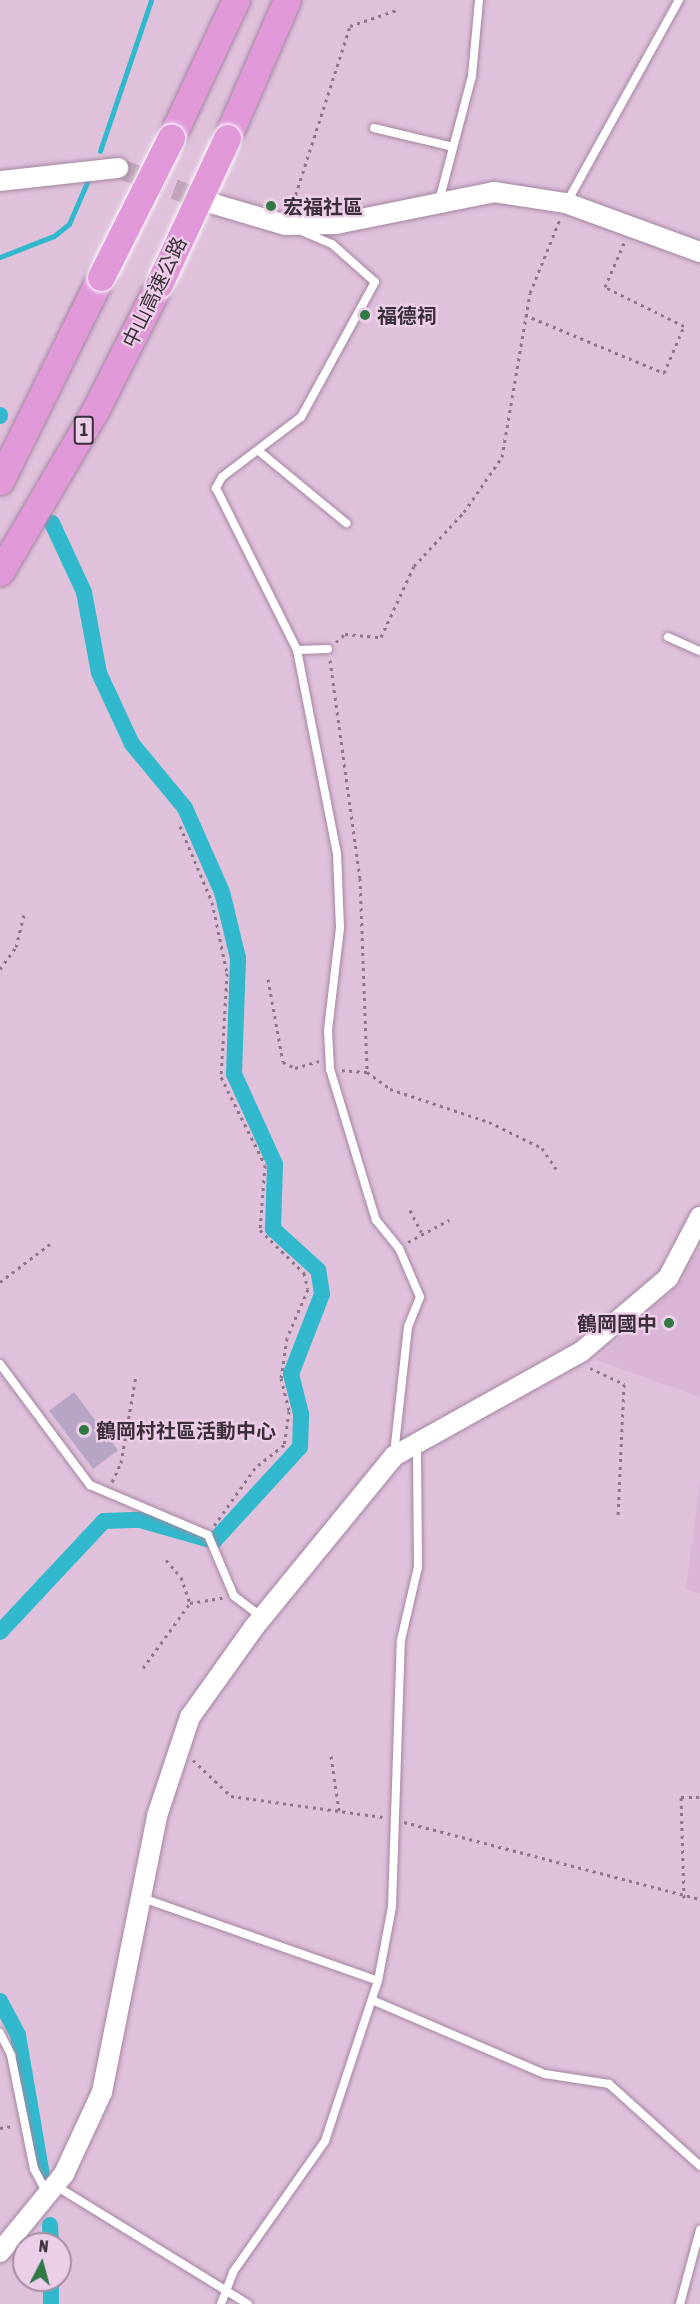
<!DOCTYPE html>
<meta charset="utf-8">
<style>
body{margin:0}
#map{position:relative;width:700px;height:2304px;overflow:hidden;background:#e0c1dc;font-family:"Asap Condensed","Noto Sans TC",sans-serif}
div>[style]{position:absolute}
.built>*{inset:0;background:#dab5d5}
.stream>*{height:5px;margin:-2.5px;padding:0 2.5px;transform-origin:2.5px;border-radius:2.5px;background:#31b8cc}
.canal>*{height:16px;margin:-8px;padding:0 8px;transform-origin:8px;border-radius:8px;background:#31b8cc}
.building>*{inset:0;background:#b7a5c6;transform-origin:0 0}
.tertiary-tunnel>*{height:20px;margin-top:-10px;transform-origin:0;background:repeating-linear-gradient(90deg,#bfa4bb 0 20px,transparent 0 30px)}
.path>*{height:3px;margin-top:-1.5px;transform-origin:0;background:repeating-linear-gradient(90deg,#8c7789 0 3px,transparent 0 7.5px)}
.roads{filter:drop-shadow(0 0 2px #a386a0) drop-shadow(0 0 2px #a386a0)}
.service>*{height:8px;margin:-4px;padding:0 4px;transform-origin:4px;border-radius:4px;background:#fff}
.tertiary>*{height:20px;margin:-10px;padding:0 10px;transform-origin:10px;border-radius:10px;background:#fff}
.motorway>*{height:27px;margin:-13.5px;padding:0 13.5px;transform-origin:13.5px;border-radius:13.5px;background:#e098d9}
.bridges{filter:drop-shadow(0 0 2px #fff) drop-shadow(0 0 2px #fff)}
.motorway-bridge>*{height:27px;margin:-13.5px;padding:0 13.5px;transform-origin:13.5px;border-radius:13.5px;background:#e098d9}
.dots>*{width:16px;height:16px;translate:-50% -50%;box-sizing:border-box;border:3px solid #edcee9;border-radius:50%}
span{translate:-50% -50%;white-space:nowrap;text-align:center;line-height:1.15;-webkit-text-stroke:4.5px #edcee9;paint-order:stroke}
.shield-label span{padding:2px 4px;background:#edcee9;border:2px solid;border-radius:4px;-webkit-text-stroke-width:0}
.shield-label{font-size:18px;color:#3b2f39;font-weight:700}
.poi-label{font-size:20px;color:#3b2f39;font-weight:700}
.left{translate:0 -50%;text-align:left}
.right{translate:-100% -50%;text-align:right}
.street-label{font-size:20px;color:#3b2f39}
.north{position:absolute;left:12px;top:2232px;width:60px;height:60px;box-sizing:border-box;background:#edcee9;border:2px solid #a68ea3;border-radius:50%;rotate:6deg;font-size:16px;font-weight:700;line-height:24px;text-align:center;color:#3b2f39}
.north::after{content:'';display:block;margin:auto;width:21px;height:27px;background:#307844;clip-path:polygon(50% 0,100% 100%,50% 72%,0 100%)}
</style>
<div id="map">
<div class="built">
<i style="clip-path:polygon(700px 1247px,700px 1397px,596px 1360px,679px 1285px)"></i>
<i style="clip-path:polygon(700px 1481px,700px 1593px,686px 1589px)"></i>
</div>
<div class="stream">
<i style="left:100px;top:151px;width:159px;rotate:-71.3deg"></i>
<i style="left:0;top:257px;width:58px;rotate:-21.3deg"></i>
<i style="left:54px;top:236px;width:19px;rotate:-39deg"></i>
<i style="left:69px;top:224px;width:48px;rotate:-66.6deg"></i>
</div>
<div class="canal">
<i style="left:0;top:415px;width:1px;rotate:90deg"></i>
<i style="left:0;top:1632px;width:152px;rotate:-46.9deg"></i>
<i style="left:104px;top:1521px;width:36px;rotate:-2deg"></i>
<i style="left:140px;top:1520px;width:77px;rotate:15.8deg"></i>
<i style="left:214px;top:1541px;width:127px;rotate:-47.5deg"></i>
<i style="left:300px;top:1447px;width:33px;rotate:-88deg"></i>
<i style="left:301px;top:1414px;width:41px;rotate:-104deg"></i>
<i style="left:291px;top:1374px;width:86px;rotate:-68.8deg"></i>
<i style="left:322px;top:1294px;width:24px;rotate:-99deg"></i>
<i style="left:318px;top:1270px;width:61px;rotate:-137.7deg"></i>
<i style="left:273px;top:1229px;width:65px;rotate:-88.2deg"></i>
<i style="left:275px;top:1164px;width:99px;rotate:-114.5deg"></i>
<i style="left:234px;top:1074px;width:116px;rotate:-88deg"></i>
<i style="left:238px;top:958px;width:68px;rotate:-103.6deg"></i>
<i style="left:222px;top:892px;width:92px;rotate:-113.8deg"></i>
<i style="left:185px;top:808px;width:83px;rotate:-129.6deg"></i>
<i style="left:132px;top:744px;width:78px;rotate:-114.9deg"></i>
<i style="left:99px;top:673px;width:82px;rotate:-100.5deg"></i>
<i style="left:84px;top:592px;width:76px;rotate:-114.9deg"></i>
<i style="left:0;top:2001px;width:38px;rotate:62deg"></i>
<i style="left:18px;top:2035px;width:143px;rotate:80.3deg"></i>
<i style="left:50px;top:2225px;width:19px;rotate:87deg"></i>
<i style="left:51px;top:2304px;width:24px;rotate:-90deg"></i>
</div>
<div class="building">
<i style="left:74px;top:1392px;width:73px;height:31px;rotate:53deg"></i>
</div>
<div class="tertiary-tunnel">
<i style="left:118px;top:168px;width:99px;rotate:20.6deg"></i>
</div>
<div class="path">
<i style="left:291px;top:209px;width:192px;rotate:-72.1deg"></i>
<i style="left:350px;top:26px;width:50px;rotate:-18.8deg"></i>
<i style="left:525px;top:315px;width:151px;rotate:22.6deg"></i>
<i style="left:664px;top:373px;width:51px;rotate:-66.9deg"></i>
<i style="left:684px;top:326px;width:88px;rotate:-153.7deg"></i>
<i style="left:605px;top:287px;width:48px;rotate:-66.6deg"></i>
<i style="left:336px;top:642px;width:12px;rotate:-42deg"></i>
<i style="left:345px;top:634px;width:36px;rotate:5deg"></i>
<i style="left:381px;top:637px;width:78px;rotate:-65.1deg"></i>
<i style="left:414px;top:566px;width:74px;rotate:-47.2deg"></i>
<i style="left:464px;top:512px;width:67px;rotate:-55.4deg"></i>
<i style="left:502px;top:457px;width:166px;rotate:-80.3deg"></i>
<i style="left:530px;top:293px;width:80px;rotate:-67.9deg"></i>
<i style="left:330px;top:660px;width:220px;rotate:82.2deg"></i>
<i style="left:360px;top:878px;width:194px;rotate:87.9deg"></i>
<i style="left:367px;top:1072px;width:26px;rotate:-176deg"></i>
<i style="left:180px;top:826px;width:82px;rotate:67.2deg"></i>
<i style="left:212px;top:902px;width:73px;rotate:78.1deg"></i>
<i style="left:227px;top:973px;width:104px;rotate:93.3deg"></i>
<i style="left:221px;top:1077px;width:98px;rotate:63.4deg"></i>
<i style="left:265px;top:1165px;width:65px;rotate:94.4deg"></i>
<i style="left:260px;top:1230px;width:62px;rotate:44.3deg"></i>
<i style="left:304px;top:1273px;width:16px;rotate:76deg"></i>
<i style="left:308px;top:1289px;width:53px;rotate:113.2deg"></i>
<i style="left:287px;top:1338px;width:40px;rotate:98.5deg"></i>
<i style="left:281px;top:1378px;width:34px;rotate:76deg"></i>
<i style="left:289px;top:1411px;width:34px;rotate:98deg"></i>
<i style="left:284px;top:1445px;width:37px;rotate:142deg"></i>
<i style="left:255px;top:1468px;width:72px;rotate:125.4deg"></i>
<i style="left:0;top:969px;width:27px;rotate:-54deg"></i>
<i style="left:16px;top:947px;width:37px;rotate:-76deg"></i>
<i style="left:268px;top:979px;width:84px;rotate:79.8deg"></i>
<i style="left:283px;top:1062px;width:13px;rotate:27deg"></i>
<i style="left:295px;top:1068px;width:25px;rotate:-16deg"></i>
<i style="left:367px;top:1072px;width:29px;rotate:36deg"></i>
<i style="left:390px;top:1089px;width:104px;rotate:18.4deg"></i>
<i style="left:489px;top:1122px;width:59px;rotate:26.1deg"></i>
<i style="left:542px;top:1148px;width:27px;rotate:56deg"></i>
<i style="left:410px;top:1210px;width:25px;rotate:63deg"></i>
<i style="left:408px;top:1242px;width:47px;rotate:-28.2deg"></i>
<i style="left:0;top:1282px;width:63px;rotate:-37.2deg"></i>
<i style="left:590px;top:1368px;width:38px;rotate:25deg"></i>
<i style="left:624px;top:1384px;width:134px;rotate:92.6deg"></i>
<i style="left:112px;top:1482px;width:21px;rotate:-65deg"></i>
<i style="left:121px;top:1463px;width:89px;rotate:-80.3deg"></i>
<i style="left:166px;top:1560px;width:23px;rotate:49deg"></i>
<i style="left:181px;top:1577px;width:28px;rotate:71deg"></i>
<i style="left:143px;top:1668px;width:80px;rotate:-54.1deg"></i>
<i style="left:190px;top:1603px;width:33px;rotate:-9deg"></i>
<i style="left:331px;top:1756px;width:55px;rotate:81.6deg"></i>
<i style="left:193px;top:1760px;width:52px;rotate:43.5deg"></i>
<i style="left:231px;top:1796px;width:153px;rotate:7.9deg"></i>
<i style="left:404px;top:1822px;width:306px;rotate:14.6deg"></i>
<i style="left:684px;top:1898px;width:101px;rotate:-91.7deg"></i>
<i style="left:681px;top:1797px;width:19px"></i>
<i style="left:0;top:2128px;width:13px;rotate:-9deg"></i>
</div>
<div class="roads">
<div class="service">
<i style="left:374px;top:128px;width:81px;rotate:13.5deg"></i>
<i style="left:439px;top:201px;width:129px;rotate:-75.2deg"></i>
<i style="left:472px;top:76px;width:76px;rotate:-84.7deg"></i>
<i style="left:567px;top:202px;width:231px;rotate:-61deg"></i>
<i style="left:299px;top:230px;width:36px;rotate:23deg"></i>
<i style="left:332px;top:244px;width:57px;rotate:41.5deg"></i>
<i style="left:375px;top:282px;width:154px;rotate:118.7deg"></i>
<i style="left:301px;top:417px;width:99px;rotate:142.8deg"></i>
<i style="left:222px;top:477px;width:13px;rotate:119deg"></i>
<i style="left:216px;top:488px;width:181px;rotate:63.4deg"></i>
<i style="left:297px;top:650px;width:31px;rotate:-2deg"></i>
<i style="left:260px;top:452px;width:112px;rotate:39.5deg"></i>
<i style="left:668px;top:637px;width:35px;rotate:24deg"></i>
<i style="left:297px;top:650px;width:207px;rotate:78.9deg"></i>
<i style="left:337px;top:853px;width:75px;rotate:87.7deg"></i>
<i style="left:340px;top:928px;width:103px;rotate:96.7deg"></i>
<i style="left:328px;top:1030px;width:39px;rotate:87deg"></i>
<i style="left:330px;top:1069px;width:158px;rotate:73.1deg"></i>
<i style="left:376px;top:1220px;width:36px;rotate:51deg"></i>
<i style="left:399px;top:1248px;width:53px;rotate:66.8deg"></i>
<i style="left:420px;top:1297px;width:32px;rotate:112deg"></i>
<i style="left:408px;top:1327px;width:128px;rotate:96.3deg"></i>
<i style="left:0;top:1364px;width:151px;rotate:53.4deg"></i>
<i style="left:90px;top:1485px;width:128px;rotate:23deg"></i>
<i style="left:208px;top:1535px;width:66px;rotate:66.9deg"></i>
<i style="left:234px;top:1596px;width:34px;rotate:37deg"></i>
<i style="left:140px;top:1897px;width:252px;rotate:19.4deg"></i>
<i style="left:372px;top:2000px;width:188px;rotate:23.2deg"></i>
<i style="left:545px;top:2074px;width:65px;rotate:8.9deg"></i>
<i style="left:609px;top:2084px;width:122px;rotate:42deg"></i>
<i style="left:0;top:2033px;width:25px;rotate:63deg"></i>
<i style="left:11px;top:2055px;width:116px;rotate:78.6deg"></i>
<i style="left:34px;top:2169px;width:26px;rotate:62deg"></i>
<i style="left:56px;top:2186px;width:225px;rotate:31.6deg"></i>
<i style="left:221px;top:2304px;width:34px;rotate:-69deg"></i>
<i style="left:233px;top:2272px;width:160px;rotate:-54.9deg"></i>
<i style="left:325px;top:2141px;width:169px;rotate:-71.7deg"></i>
<i style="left:378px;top:1981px;width:75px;rotate:-79.3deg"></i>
<i style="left:392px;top:1907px;width:267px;rotate:-88.1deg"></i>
<i style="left:401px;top:1640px;width:75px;rotate:-76.9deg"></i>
<i style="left:418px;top:1567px;width:121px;rotate:-90.5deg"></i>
<i style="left:680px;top:2304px;width:77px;rotate:-74.9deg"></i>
</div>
<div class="tertiary">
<i style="left:0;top:181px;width:119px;rotate:-6.3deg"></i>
<i style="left:214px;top:204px;width:75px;rotate:16.3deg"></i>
<i style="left:286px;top:225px;width:50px;rotate:-1.1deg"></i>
<i style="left:336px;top:224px;width:161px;rotate:-11.4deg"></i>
<i style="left:494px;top:192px;width:73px;rotate:8.7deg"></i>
<i style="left:566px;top:203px;width:143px;rotate:20.1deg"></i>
<i style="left:0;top:2252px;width:101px;rotate:-50.6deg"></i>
<i style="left:64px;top:2174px;width:90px;rotate:-65.1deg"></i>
<i style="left:102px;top:2092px;width:281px;rotate:-78.7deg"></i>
<i style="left:157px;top:1816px;width:104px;rotate:-71.6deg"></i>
<i style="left:190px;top:1717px;width:112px;rotate:-54.5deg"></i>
<i style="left:255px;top:1626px;width:220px;rotate:-50.7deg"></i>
<i style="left:394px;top:1456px;width:214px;rotate:-29.1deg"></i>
<i style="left:581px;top:1352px;width:114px;rotate:-40.4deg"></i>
<i style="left:668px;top:1278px;width:69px;rotate:-62.3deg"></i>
</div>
<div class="motorway">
<i style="left:171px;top:138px;width:153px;rotate:-64.8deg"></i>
<i style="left:227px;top:138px;width:150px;rotate:-66.5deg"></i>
<i style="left:0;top:481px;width:228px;rotate:-63.7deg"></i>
<i style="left:0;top:572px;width:191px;rotate:-59.5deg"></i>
<i style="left:97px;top:407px;width:138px;rotate:-63.2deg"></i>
</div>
</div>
<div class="bridges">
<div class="motorway-bridge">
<i style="left:101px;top:277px;width:156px;rotate:-63.3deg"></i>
<i style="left:159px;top:284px;width:161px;rotate:-65deg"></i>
</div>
</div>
<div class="dots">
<i style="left:271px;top:206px;background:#307844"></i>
<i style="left:365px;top:315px;background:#307844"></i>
<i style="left:669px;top:1323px;background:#307844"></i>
<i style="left:84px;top:1430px;background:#307844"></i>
</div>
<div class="shield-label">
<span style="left:84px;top:430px">1</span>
</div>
<div class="poi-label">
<span class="left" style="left:283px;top:206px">宏福社區</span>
<span class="left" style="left:377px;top:315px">福德祠</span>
<span class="right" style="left:657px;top:1323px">鶴岡國中</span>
<span class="left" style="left:96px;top:1430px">鶴岡村社區活動中心</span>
</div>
<div class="street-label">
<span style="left:154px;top:292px;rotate:-64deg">中山高速公路</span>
</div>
<div class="north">N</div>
</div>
